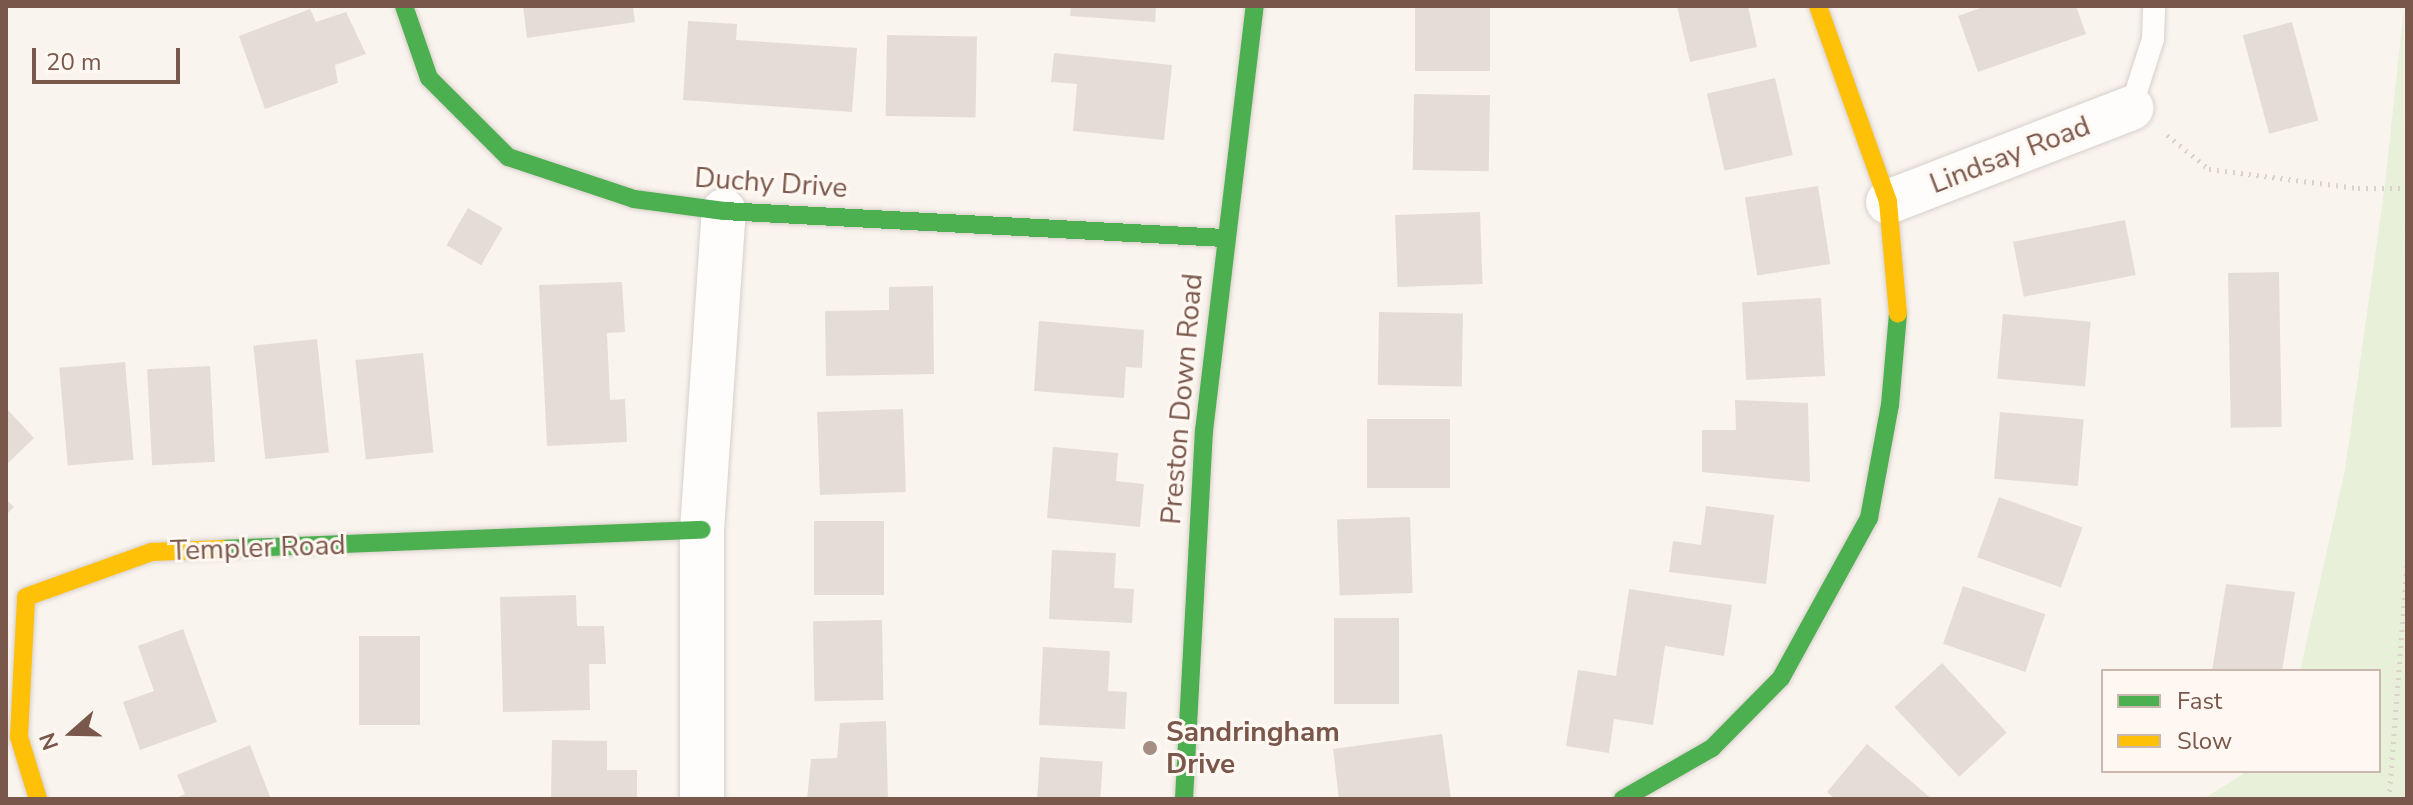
<!DOCTYPE html>
<style>
body{margin:0}
#map{position:relative;width:2413px;height:805px;overflow:hidden;background:#f9f4ee;font-family:"Nunito Sans",sans-serif}
div>[style]{position:absolute}
.green>*{inset:0;background:#e8f0d9}
.building>*{inset:0;background:#e6dcd6;transform-origin:0 0}
.path>*{height:5px;margin-top:-2.5px;transform-origin:0;background:repeating-linear-gradient(90deg,#dbd2ce 0 2px,transparent 0 8px)}
.roads{filter:drop-shadow(0 0 2px #d8cfca) drop-shadow(0 0 2px #d8cfca)}
.lane>*{height:22px;margin:-11px;padding:0 11px;transform-origin:11px;border-radius:11px;background:#fefdfc}
.street>*{height:44px;margin:-22px;padding:0 22px;transform-origin:22px;border-radius:22px;background:#fefdfc}
.fast>*{height:18px;margin:-9px;padding:0 9px;transform-origin:9px;border-radius:9px;background:#4caf50}
.slow>*{height:18px;margin:-9px;padding:0 9px;transform-origin:9px;border-radius:9px;background:#ffc107}
.dots>*{width:22px;height:22px;translate:-50% -50%;box-sizing:border-box;border:4px solid #fff8f2;border-radius:50%}
span{translate:-50% -50%;white-space:nowrap;text-align:center;line-height:1.15;-webkit-text-stroke:6px #fff8f2;paint-order:stroke}
.street-label{font-size:28px;color:#7a574b}
.poi-label{font-size:28px;color:#7a574b;font-weight:700}
.left{translate:0 -50%;text-align:left}
.frame{position:absolute;inset:0;border:8px solid #7a574b;pointer-events:none}
.legend{position:absolute;left:2101px;top:669px;width:280px;height:104px;box-sizing:border-box;background:#fff8f2;border:2px solid #cab8af;margin:0;padding:10px 14px;list-style:none;font-size:24px;color:#7a574b}
.legend li{display:flex;align-items:center;gap:16px;height:40px}
.legend b{width:40px;border:2px solid #cab8af}
.north{position:absolute;left:32px;top:693px;width:80px;height:80px;-webkit-text-stroke:6px #fff8f2;paint-order:stroke;rotate:250deg;font-size:22px;font-weight:700;line-height:32px;text-align:center;color:#7a574b}
.north::after{content:'';display:block;margin:auto;width:28px;height:36px;background:#7a574b;clip-path:polygon(50% 0,100% 100%,50% 72%,0 100%)}
.scale{position:absolute;left:32px;top:48px;width:148px;height:36px;box-sizing:border-box;border:4px solid #7a574b;border-top:0;padding-left:10px;font-size:24px;line-height:28px;white-space:nowrap;color:#7a574b;-webkit-text-stroke:6px #fff8f2;paint-order:stroke}
</style>
<div id="map">
<div class="green">
<i style="clip-path:polygon(2404px 6px,2407px 799px,2203px 799px,2248px 771px,2379px 771px,2379px 671px,2300px 671px,2345px 470px,2385px 185px)"></i>
</div>
<div class="building">
<i style="clip-path:polygon(523px 6px,633px 6px,635px 22px,527px 38px)"></i>
<i style="clip-path:polygon(1071px 6px,1156px 6px,1155px 22px,1070px 16px)"></i>
<i style="left:1415px;top:6px;width:75px;height:65px"></i>
<i style="clip-path:polygon(1677px 6px,1748px 6px,1757px 47px,1690px 62px)"></i>
<i style="clip-path:polygon(1986px 6px,2076px 6px,2086px 34px,1978px 72px,1958px 16px)"></i>
<i style="clip-path:polygon(310px 9px,316px 22px,346px 12px,366px 54px,335px 65px,338px 83px,265px 109px,239px 36px)"></i>
<i style="clip-path:polygon(688px 21px,737px 24px,736px 40px,857px 48px,852px 112px,683px 100px)"></i>
<i style="left:2292px;top:22px;width:102px;height:51px;rotate:75deg"></i>
<i style="left:887px;top:35px;width:90px;height:81px;rotate:1deg"></i>
<i style="clip-path:polygon(1054px 53px,1172px 65px,1164px 140px,1073px 131px,1077px 84px,1051px 82px)"></i>
<i style="left:1775px;top:78px;width:79px;height:70px;rotate:77deg"></i>
<i style="left:1414px;top:94px;width:76px;height:76px;rotate:1deg"></i>
<i style="left:1818px;top:186px;width:79px;height:74px;rotate:81deg"></i>
<i style="left:468px;top:208px;width:40px;height:43px;rotate:30deg"></i>
<i style="left:1480px;top:212px;width:72px;height:85px;rotate:88deg"></i>
<i style="left:2125px;top:220px;width:56px;height:114px;rotate:79deg"></i>
<i style="left:2279px;top:272px;width:155px;height:51px;rotate:89deg"></i>
<i style="clip-path:polygon(622px 282px,625px 332px,607px 333px,610px 400px,625px 399px,627px 442px,547px 446px,539px 285px)"></i>
<i style="clip-path:polygon(933px 286px,934px 374px,826px 376px,825px 311px,889px 310px,889px 287px)"></i>
<i style="left:1821px;top:298px;width:78px;height:79px;rotate:87deg"></i>
<i style="left:1379px;top:312px;width:84px;height:73px;rotate:1deg"></i>
<i style="left:2003px;top:314px;width:88px;height:65px;rotate:5deg"></i>
<i style="clip-path:polygon(1039px 321px,1144px 330px,1142px 368px,1126px 367px,1124px 398px,1034px 391px)"></i>
<i style="left:317px;top:339px;width:114px;height:64px;rotate:84deg"></i>
<i style="left:423px;top:353px;width:100px;height:68px;rotate:84deg"></i>
<i style="left:125px;top:362px;width:98px;height:66px;rotate:85deg"></i>
<i style="left:210px;top:366px;width:96px;height:63px;rotate:87deg"></i>
<i style="clip-path:polygon(1735px 400px,1808px 403px,1810px 482px,1702px 472px,1702px 430px,1736px 430px)"></i>
<i style="clip-path:polygon(6px 408px,34px 438px,6px 465px)"></i>
<i style="left:903px;top:409px;width:83px;height:86px;rotate:88deg"></i>
<i style="left:2000px;top:412px;width:84px;height:67px;rotate:5deg"></i>
<i style="left:1367px;top:419px;width:83px;height:69px"></i>
<i style="clip-path:polygon(1053px 447px,1118px 453px,1116px 481px,1144px 484px,1140px 527px,1047px 518px)"></i>
<i style="left:1999px;top:497px;width:89px;height:64px;rotate:20deg"></i>
<i style="clip-path:polygon(6px 499px,14px 507px,6px 515px)"></i>
<i style="clip-path:polygon(1706px 506px,1774px 515px,1766px 584px,1669px 572px,1673px 541px,1701px 545px)"></i>
<i style="left:1410px;top:517px;width:76px;height:73px;rotate:88deg"></i>
<i style="left:814px;top:521px;width:70px;height:74px"></i>
<i style="clip-path:polygon(1052px 550px,1116px 553px,1114px 588px,1134px 589px,1132px 623px,1049px 619px)"></i>
<i style="clip-path:polygon(2226px 584px,2295px 592px,2282px 671px,2212px 671px)"></i>
<i style="left:1963px;top:586px;width:87px;height:61px;rotate:19deg"></i>
<i style="clip-path:polygon(1629px 589px,1732px 605px,1724px 656px,1665px 646px,1653px 725px,1614px 719px,1609px 753px,1566px 746px,1578px 670px,1616px 676px)"></i>
<i style="clip-path:polygon(576px 595px,577px 626px,604px 626px,606px 664px,589px 664px,590px 710px,503px 712px,500px 597px)"></i>
<i style="left:1334px;top:618px;width:65px;height:86px"></i>
<i style="left:882px;top:620px;width:80px;height:69px;rotate:89deg"></i>
<i style="clip-path:polygon(183px 629px,217px 722px,140px 750px,123px 702px,154px 691px,138px 646px)"></i>
<i style="left:359px;top:636px;width:61px;height:89px"></i>
<i style="clip-path:polygon(1043px 647px,1110px 651px,1108px 691px,1127px 692px,1125px 729px,1039px 725px)"></i>
<i style="left:1942px;top:663px;width:95px;height:65px;rotate:47deg"></i>
<i style="clip-path:polygon(886px 721px,888px 799px,807px 799px,811px 759px,837px 758px,840px 723px)"></i>
<i style="clip-path:polygon(1442px 734px,1451px 799px,1339px 799px,1333px 749px)"></i>
<i style="clip-path:polygon(552px 740px,607px 741px,607px 770px,637px 770px,637px 799px,551px 799px)"></i>
<i style="clip-path:polygon(1867px 744px,1932px 799px,1835px 799px,1827px 792px)"></i>
<i style="clip-path:polygon(250px 745px,271px 799px,173px 799px,185px 794px,177px 775px)"></i>
<i style="left:1040px;top:757px;width:63px;height:42px;rotate:4deg"></i>
</div>
<div class="path">
<i style="left:2167px;top:135px;width:54px;rotate:39deg"></i>
<i style="left:2209px;top:169px;width:150px;rotate:7.3deg"></i>
<i style="left:2358px;top:188px;width:49px"></i>
<i style="left:2389px;top:799px;width:235px;rotate:-85.6deg"></i>
</div>
<div class="roads">
<div class="lane">
<i style="left:2131px;top:108px;width:72px;rotate:-72.3deg"></i>
<i style="left:2153px;top:39px;width:33px;rotate:-88deg"></i>
</div>
<div class="street">
<i style="left:1888px;top:202px;width:261px;rotate:-21.1deg"></i>
<i style="left:702px;top:799px;width:269px;rotate:-90deg"></i>
<i style="left:702px;top:530px;width:320px;rotate:-86.1deg"></i>
</div>
<div class="fast">
<i style="left:404px;top:6px;width:76px;rotate:70.9deg"></i>
<i style="left:429px;top:78px;width:112px;rotate:45deg"></i>
<i style="left:508px;top:157px;width:133px;rotate:18.4deg"></i>
<i style="left:634px;top:199px;width:91px;rotate:7.6deg"></i>
<i style="left:724px;top:211px;width:501px;rotate:3.09deg"></i>
<i style="left:222px;top:549px;width:480px;rotate:-2.3deg"></i>
<i style="left:1184px;top:799px;width:369px;rotate:-86.9deg"></i>
<i style="left:1204px;top:431px;width:428px;rotate:-83.2deg"></i>
<i style="left:1623px;top:799px;width:103px;rotate:-29.8deg"></i>
<i style="left:1712px;top:748px;width:98px;rotate:-45.4deg"></i>
<i style="left:1781px;top:678px;width:183px;rotate:-61.2deg"></i>
<i style="left:1869px;top:518px;width:115px;rotate:-79.5deg"></i>
<i style="left:1890px;top:405px;width:91px;rotate:-85deg"></i>
</div>
<div class="slow">
<i style="left:1818px;top:6px;width:208px;rotate:70.3deg"></i>
<i style="left:1888px;top:202px;width:112px;rotate:84.9deg"></i>
<i style="left:38px;top:799px;width:65px;rotate:-107deg"></i>
<i style="left:19px;top:737px;width:140px;rotate:-87.1deg"></i>
<i style="left:26px;top:597px;width:134px;rotate:-19.7deg"></i>
<i style="left:152px;top:552px;width:70px;rotate:-2.5deg"></i>
</div>
</div>
<div class="dots">
<i style="left:1150px;top:748px;background:#a68e84"></i>
</div>
<div class="street-label">
<span style="left:2010px;top:155px;rotate:-21deg">Lindsay Road</span>
<span style="left:771px;top:183px;rotate:4deg">Duchy Drive</span>
<span style="left:1182px;top:399px;rotate:-85deg">Preston Down Road</span>
<span style="left:258px;top:548px;rotate:-2deg">Templer Road</span>
</div>
<div class="poi-label">
<span class="left" style="left:1166px;top:748px">Sandringham<br>Drive</span>
</div>
<div class="frame"></div>
<ul class="legend">
<li><b style="height:10px;background:#4caf50"></b>Fast</li>
<li><b style="height:10px;background:#ffc107"></b>Slow</li>
</ul>
<div class="north">N</div>
<div class="scale">20 m</div>
</div>
